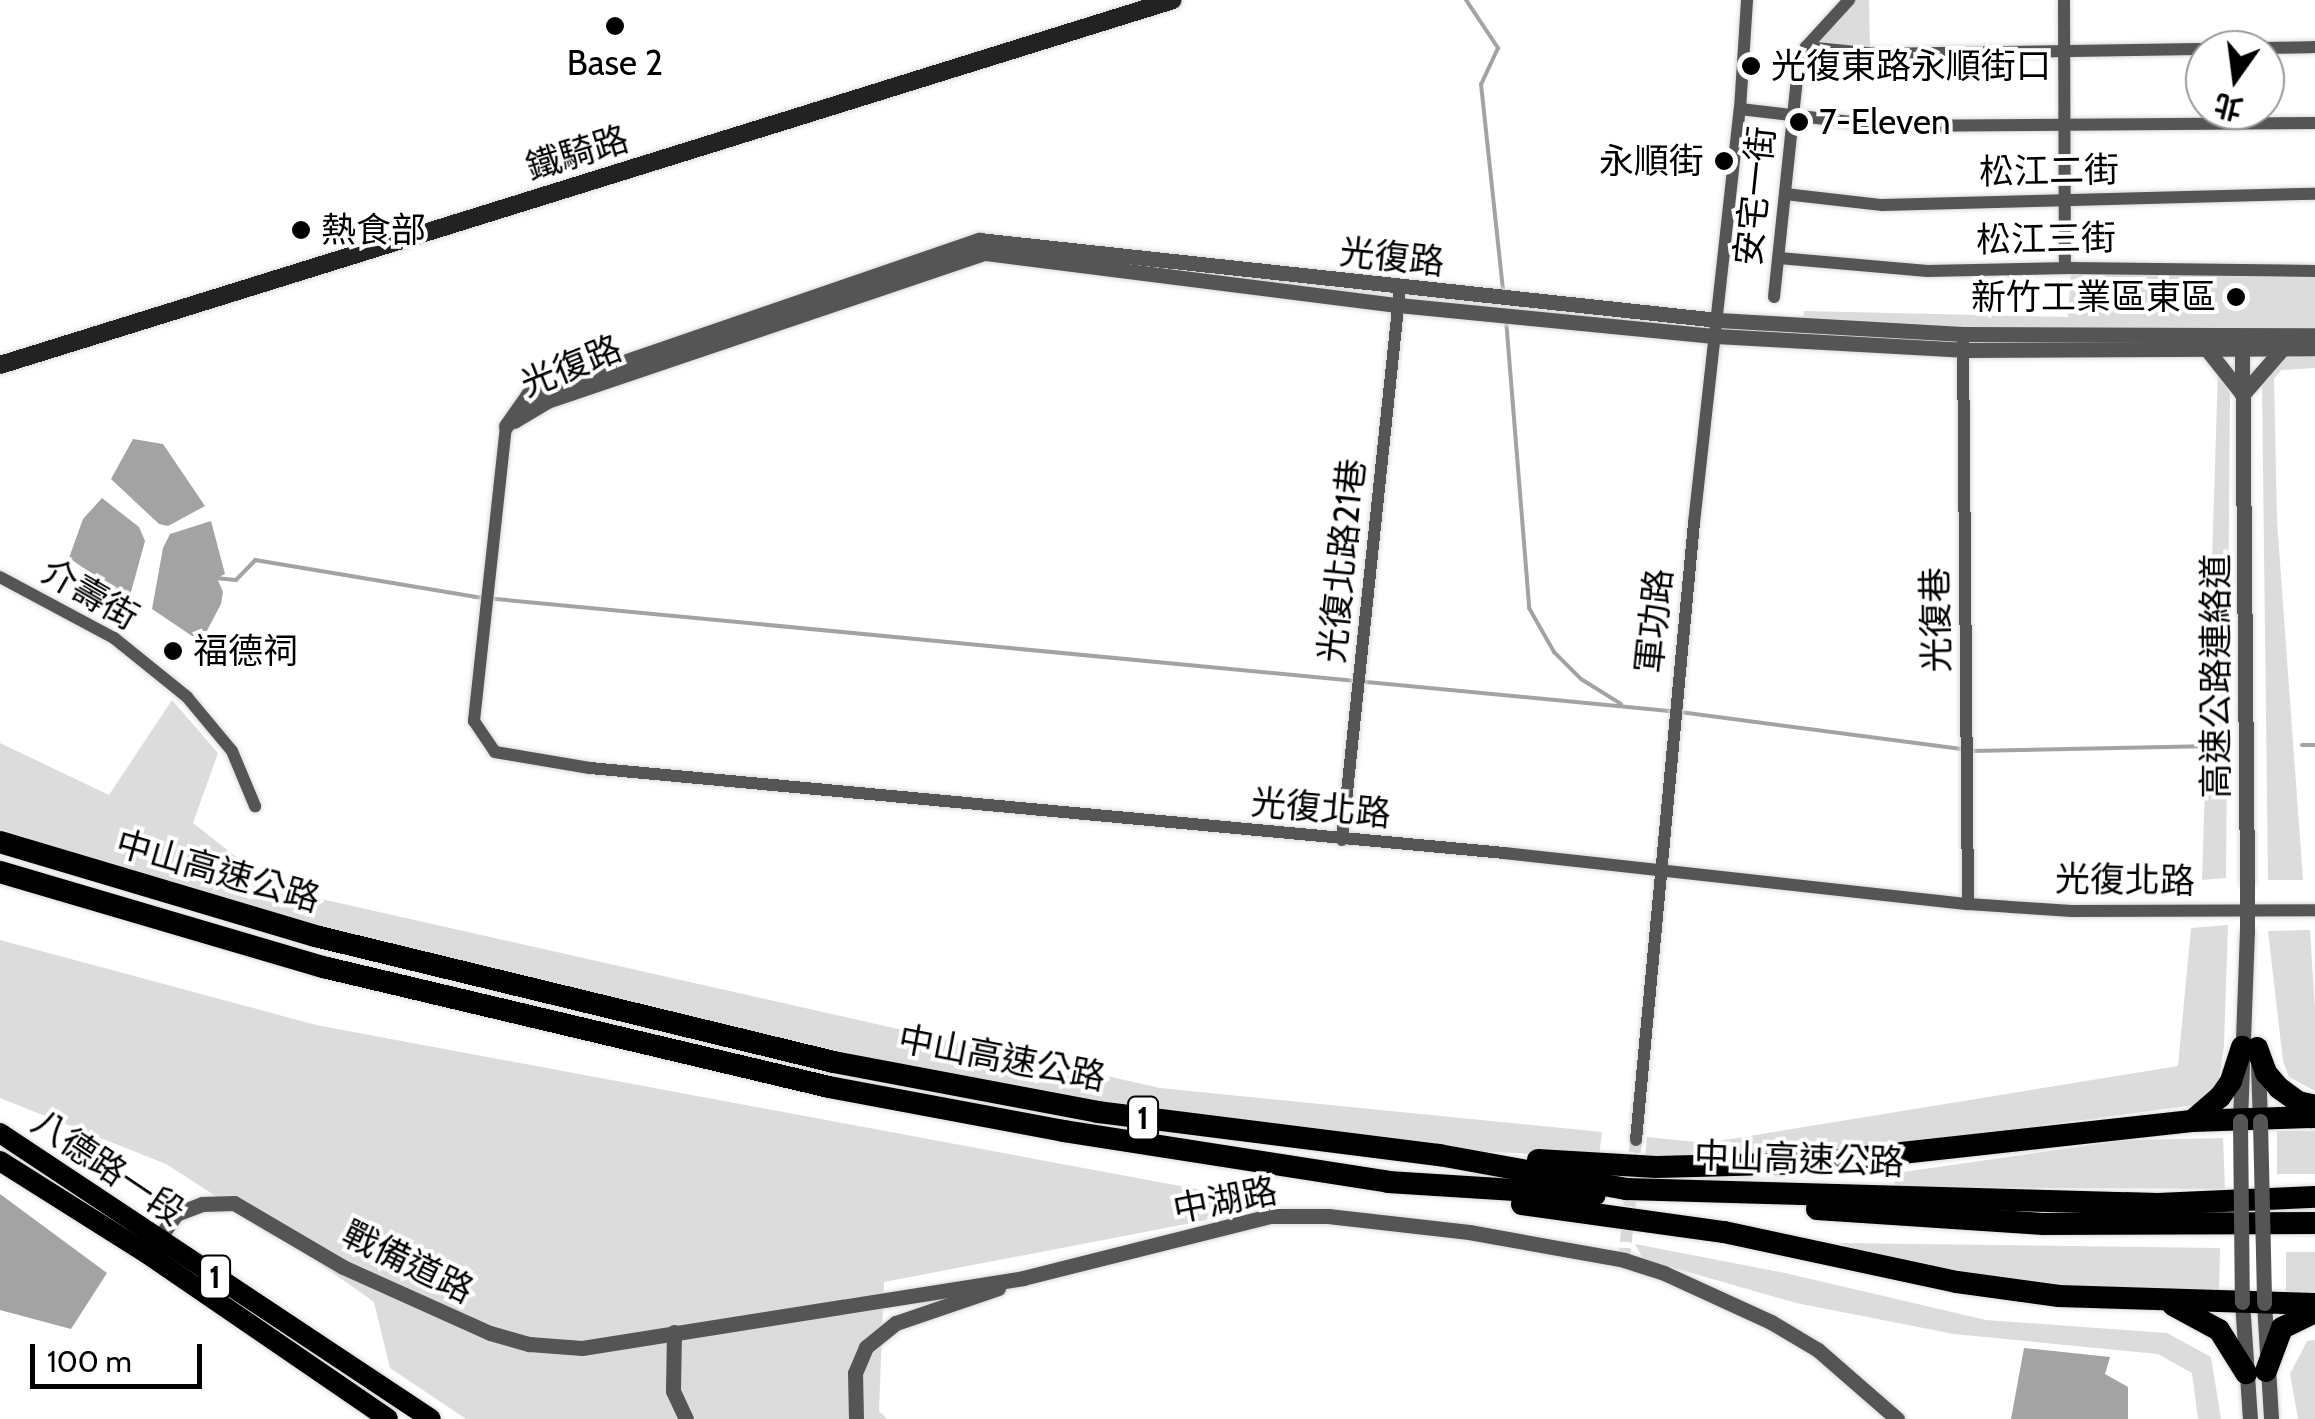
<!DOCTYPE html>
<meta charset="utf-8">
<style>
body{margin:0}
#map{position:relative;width:2315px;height:1419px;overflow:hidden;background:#fff;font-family:Cabin,"Noto Sans TC",sans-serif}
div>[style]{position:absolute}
.green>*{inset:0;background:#dcdcdc;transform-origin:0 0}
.water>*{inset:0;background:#a3a3a3}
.stream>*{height:4px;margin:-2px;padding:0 2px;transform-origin:2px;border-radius:2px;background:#a3a3a3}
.minor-tunnel>*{height:12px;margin-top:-6px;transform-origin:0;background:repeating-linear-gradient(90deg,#d9d9d9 0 12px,transparent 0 18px)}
.roads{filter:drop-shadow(0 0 2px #dbdbdb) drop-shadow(0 0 2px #dbdbdb)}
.minor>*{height:12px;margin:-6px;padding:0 6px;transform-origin:6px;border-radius:6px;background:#555}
.tertiary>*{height:15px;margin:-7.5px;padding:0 7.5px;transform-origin:7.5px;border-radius:7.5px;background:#555}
.secondary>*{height:18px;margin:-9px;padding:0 9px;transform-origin:9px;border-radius:9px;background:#222}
.primary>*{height:20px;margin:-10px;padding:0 10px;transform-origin:10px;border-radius:10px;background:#000}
.motorway>*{height:22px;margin:-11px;padding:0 11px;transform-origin:11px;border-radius:11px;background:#000}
.tertiary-bridge>*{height:15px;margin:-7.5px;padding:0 7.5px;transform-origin:7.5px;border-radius:7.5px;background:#555}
.dots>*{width:28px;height:28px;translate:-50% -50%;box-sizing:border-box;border:5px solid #fff;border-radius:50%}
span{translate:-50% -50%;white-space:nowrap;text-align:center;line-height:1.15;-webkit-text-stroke:8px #fff;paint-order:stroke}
.shield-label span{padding:2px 8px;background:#fff;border:2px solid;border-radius:8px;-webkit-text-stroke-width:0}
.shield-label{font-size:32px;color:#000;font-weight:700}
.poi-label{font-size:35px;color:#000}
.left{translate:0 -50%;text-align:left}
.right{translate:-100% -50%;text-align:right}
.street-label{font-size:35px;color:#000}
.north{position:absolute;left:2185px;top:30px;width:100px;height:100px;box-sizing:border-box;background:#fff;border:2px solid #999;border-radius:50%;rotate:194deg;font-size:28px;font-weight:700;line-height:40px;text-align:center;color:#000}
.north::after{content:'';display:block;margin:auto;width:35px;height:45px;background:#000;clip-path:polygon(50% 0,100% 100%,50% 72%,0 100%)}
.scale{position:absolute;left:30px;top:1344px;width:172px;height:45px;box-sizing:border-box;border:5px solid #000;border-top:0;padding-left:12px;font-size:30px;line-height:35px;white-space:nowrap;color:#000;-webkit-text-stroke:8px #fff;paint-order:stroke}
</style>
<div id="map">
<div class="green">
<i style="clip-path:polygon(1857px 0,1869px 0,1870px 47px,1814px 45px)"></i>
<i style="clip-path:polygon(2071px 271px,2315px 273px,2315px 331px,1963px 332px,1803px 321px,1804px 311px,2068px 317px)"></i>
<i style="clip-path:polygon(2292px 353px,2315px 353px,2315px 368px,2281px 370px,2274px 378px,2277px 521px,2303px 880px,2268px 880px,2262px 386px,2267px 372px)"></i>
<i style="clip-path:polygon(2218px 370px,2230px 394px,2226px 878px,2202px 880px)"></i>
<i style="clip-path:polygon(172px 700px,218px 753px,193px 823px,277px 889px,1160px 1088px,1602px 1132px,1599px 1157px,1370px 1146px,1097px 1109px,630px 1004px,263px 914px,0 829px,0 743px,109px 795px)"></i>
<i style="clip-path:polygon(2228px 925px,2224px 1045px,2217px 1093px,2195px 1105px,1836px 1153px,1645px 1157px,1647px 1137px,1706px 1143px,2178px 1066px,2191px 928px)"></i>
<i style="clip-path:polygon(2310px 930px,2315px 1009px,2315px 1091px,2289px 1077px,2283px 1061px,2268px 931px)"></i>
<i style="clip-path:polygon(0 940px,316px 1025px,1218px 1193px,1207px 1220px,884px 1282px,879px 1411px,887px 1419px,466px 1419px,390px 1368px,374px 1302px,315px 1260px,166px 1164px,0 1098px)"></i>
<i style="left:2315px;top:1131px;width:43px;height:38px;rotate:90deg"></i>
<i style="clip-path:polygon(2223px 1138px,2225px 1189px,1894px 1187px,1896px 1173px,2127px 1140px)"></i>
<i style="clip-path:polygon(1838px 1243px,2220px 1248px,2219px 1291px,2033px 1284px,1875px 1259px)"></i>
<i style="clip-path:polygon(1635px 1244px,1785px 1273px,1986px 1320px,2167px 1333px,2211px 1357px,2221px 1419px,2198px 1419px,2192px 1373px,2158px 1354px,1954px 1334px,1796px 1303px,1643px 1259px)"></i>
<i style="left:2315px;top:1252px;width:43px;height:29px;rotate:90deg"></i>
<i style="clip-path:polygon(2315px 1340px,2315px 1419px,2298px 1419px,2290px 1374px,2307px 1341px)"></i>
</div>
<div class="water">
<i style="clip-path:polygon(133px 439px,163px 444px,205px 506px,168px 526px,159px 524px,111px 479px)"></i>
<i style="clip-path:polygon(102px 498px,139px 527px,145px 541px,129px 599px,69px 558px,83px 519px)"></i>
<i style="clip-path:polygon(211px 521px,225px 574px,217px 578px,223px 592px,221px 604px,201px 642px,152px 609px,163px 548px,170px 534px)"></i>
<i style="clip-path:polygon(0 1194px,107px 1273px,71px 1329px,0 1310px)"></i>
<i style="clip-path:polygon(2024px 1348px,2110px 1357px,2105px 1374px,2128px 1387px,2128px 1419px,2011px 1419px)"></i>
</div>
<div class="stream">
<i style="left:1466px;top:0;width:58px;rotate:56.3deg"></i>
<i style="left:1498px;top:48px;width:40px;rotate:115deg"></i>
<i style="left:1481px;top:84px;width:207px;rotate:83.9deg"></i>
<i style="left:1506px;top:319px;width:290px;rotate:85.4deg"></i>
<i style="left:1529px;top:608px;width:51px;rotate:60.4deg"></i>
<i style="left:1554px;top:652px;width:38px;rotate:45deg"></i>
<i style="left:1581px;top:679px;width:47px;rotate:32deg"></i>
<i style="left:216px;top:578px;width:20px;rotate:6deg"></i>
<i style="left:236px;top:580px;width:28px;rotate:-46deg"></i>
<i style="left:255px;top:560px;width:223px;rotate:9.5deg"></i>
<i style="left:475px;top:597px;width:1210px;rotate:5.45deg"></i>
<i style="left:1680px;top:712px;width:284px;rotate:7.5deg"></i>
<i style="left:2302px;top:745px;width:13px"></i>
<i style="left:1971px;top:751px;width:230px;rotate:-1.2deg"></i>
</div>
<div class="minor-tunnel">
<i style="left:1624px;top:1260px;width:121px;rotate:-84.3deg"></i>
</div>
<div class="roads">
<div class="minor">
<i style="left:2064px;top:0;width:268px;rotate:89.8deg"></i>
<i style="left:1806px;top:47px;width:71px;rotate:5.6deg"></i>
<i style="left:1877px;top:54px;width:438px;rotate:-0.9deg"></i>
<i style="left:1740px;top:109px;width:146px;rotate:6.7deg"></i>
<i style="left:1885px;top:126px;width:430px;rotate:-0.4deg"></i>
<i style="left:1785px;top:194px;width:98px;rotate:6.5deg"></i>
<i style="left:1882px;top:205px;width:433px;rotate:-1.5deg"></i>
<i style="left:1779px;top:258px;width:149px;rotate:5deg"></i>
<i style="left:1927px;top:271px;width:143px;rotate:-1.2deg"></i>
<i style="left:2070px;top:268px;width:245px;rotate:0.7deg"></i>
<i style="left:1774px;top:297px;width:231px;rotate:-84deg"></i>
<i style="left:1798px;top:67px;width:22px;rotate:-68deg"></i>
<i style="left:1806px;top:47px;width:64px;rotate:-47.5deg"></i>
<i style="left:1963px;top:342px;width:562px;rotate:89.49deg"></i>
<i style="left:506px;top:426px;width:297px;rotate:96.2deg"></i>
<i style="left:474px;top:721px;width:37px;rotate:56deg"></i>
<i style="left:495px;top:752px;width:96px;rotate:9.6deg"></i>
<i style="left:590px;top:768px;width:918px;rotate:5.31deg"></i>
<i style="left:1504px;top:853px;width:467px;rotate:6.3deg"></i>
<i style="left:1968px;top:904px;width:104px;rotate:3.9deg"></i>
<i style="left:2072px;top:911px;width:243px;rotate:-0.2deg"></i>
<i style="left:0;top:577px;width:129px;rotate:28.2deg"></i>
<i style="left:114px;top:638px;width:94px;rotate:38.9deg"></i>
<i style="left:187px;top:697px;width:70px;rotate:50.2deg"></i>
<i style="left:232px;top:751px;width:60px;rotate:67.3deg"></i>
<i style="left:1342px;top:840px;width:554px;rotate:-83.99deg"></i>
<i style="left:1636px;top:1140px;width:620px;rotate:-84.63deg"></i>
<i style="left:1694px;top:523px;width:417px;rotate:-83.7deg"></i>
<i style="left:1740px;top:109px;width:109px;rotate:-86.3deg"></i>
</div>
<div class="tertiary">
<i style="left:2242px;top:342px;width:539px;rotate:89.47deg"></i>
<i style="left:2205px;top:347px;width:61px;rotate:51.6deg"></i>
<i style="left:2243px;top:394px;width:61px;rotate:-49deg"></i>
<i style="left:514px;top:421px;width:39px;rotate:-31deg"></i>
<i style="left:547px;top:401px;width:462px;rotate:-18.7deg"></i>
<i style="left:985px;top:253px;width:416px;rotate:7.2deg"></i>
<i style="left:1398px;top:305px;width:320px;rotate:5.6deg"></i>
<i style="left:1716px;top:336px;width:247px;rotate:3.2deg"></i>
<i style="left:1963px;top:350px;width:352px;rotate:-0.3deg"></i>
<i style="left:506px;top:426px;width:38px;rotate:-55deg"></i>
<i style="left:528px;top:395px;width:477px;rotate:-19deg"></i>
<i style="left:979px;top:240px;width:743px;rotate:6.18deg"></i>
<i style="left:1718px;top:320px;width:245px;rotate:3.3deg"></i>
<i style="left:1963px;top:334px;width:352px;rotate:0.2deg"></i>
<i style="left:2258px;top:1065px;width:56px;rotate:88deg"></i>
<i style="left:2240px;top:1121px;width:189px;rotate:-87.9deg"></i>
<i style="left:155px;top:1244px;width:37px;rotate:-55deg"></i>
<i style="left:176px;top:1214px;width:28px;rotate:-21deg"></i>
<i style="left:202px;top:1204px;width:32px;rotate:-2deg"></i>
<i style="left:234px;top:1203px;width:126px;rotate:30.4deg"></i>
<i style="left:343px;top:1267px;width:161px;rotate:24.2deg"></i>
<i style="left:490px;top:1333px;width:41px;rotate:15.8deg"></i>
<i style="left:529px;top:1344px;width:53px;rotate:4.3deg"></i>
<i style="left:582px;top:1348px;width:447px;rotate:-9deg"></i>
<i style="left:1023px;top:1278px;width:255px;rotate:-14.1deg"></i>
<i style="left:1270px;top:1216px;width:58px"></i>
<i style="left:1328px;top:1216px;width:142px;rotate:6.5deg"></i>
<i style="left:1469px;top:1232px;width:158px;rotate:10.2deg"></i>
<i style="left:1624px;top:1260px;width:42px;rotate:18deg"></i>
<i style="left:1664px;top:1273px;width:118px;rotate:24.6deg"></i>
<i style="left:1771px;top:1322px;width:55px;rotate:30.8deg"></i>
<i style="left:1818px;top:1350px;width:105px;rotate:41.1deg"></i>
<i style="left:2242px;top:1302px;width:117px;rotate:86.1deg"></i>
<i style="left:2264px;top:1303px;width:116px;rotate:86.5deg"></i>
<i style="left:674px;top:1332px;width:59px;rotate:91deg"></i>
<i style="left:673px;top:1391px;width:31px;rotate:65deg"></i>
<i style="left:856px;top:1419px;width:46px;rotate:-91.2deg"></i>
<i style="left:855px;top:1373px;width:28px;rotate:-67deg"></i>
<i style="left:866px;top:1347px;width:38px;rotate:-39deg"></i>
<i style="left:896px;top:1323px;width:108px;rotate:-18.9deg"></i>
</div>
<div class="secondary">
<i style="left:0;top:365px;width:1228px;rotate:-17.28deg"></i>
</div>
<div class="primary">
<i style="left:0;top:1133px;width:517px;rotate:33.57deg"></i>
<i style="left:0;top:1161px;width:173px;rotate:32.2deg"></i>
<i style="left:146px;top:1253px;width:293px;rotate:34.4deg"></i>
</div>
<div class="motorway">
<i style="left:0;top:842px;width:329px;rotate:16.6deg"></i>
<i style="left:315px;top:936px;width:534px;rotate:13.65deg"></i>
<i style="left:834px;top:1062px;width:269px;rotate:10.7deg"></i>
<i style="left:1098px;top:1112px;width:344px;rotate:7.2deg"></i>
<i style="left:1439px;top:1155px;width:190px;rotate:10.3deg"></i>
<i style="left:1626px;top:1189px;width:532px;rotate:1.62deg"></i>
<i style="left:2158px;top:1204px;width:157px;rotate:-2.6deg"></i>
<i style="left:0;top:872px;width:337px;rotate:16.4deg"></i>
<i style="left:323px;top:967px;width:520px;rotate:13.34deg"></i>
<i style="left:829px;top:1087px;width:239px;rotate:10.6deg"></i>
<i style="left:1064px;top:1131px;width:328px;rotate:8.9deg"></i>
<i style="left:1388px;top:1182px;width:207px;rotate:3.6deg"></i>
<i style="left:2257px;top:1048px;width:27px;rotate:70deg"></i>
<i style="left:2266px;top:1073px;width:20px;rotate:49deg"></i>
<i style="left:2279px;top:1088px;width:24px;rotate:36deg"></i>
<i style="left:2298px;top:1102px;width:17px;rotate:13deg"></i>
<i style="left:2192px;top:1121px;width:37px;rotate:-41deg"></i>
<i style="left:2220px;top:1097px;width:19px;rotate:-55deg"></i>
<i style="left:2231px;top:1081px;width:36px;rotate:-72deg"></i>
<i style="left:1538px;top:1160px;width:118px;rotate:3.4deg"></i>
<i style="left:1656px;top:1167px;width:155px;rotate:-1.5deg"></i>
<i style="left:1811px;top:1163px;width:383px;rotate:-6.3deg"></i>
<i style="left:2192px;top:1121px;width:123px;rotate:-1.9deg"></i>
<i style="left:1522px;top:1204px;width:204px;rotate:7.9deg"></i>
<i style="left:1724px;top:1232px;width:238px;rotate:12.1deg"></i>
<i style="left:1957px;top:1282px;width:103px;rotate:7.8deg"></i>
<i style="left:2059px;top:1296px;width:256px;rotate:1.8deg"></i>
<i style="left:1817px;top:1209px;width:227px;rotate:3.8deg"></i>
<i style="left:2044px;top:1224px;width:271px;rotate:-0.2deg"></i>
<i style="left:2173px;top:1305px;width:52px;rotate:28.5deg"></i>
<i style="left:2219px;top:1330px;width:51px;rotate:57.9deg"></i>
<i style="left:2266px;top:1371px;width:46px;rotate:-69.6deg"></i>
<i style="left:2282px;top:1328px;width:37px;rotate:-26deg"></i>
</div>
</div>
<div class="tertiary-bridge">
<i style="left:2247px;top:881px;width:51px;rotate:90deg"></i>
<i style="left:2240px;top:1121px;width:181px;rotate:89.4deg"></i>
<i style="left:2260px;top:1121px;width:182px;rotate:88.7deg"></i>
</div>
<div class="dots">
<i style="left:615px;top:26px;background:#000"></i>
<i style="left:1751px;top:66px;background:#000"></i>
<i style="left:1799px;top:122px;background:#000"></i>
<i style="left:1724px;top:161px;background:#000"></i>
<i style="left:301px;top:230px;background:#000"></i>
<i style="left:2236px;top:297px;background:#000"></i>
<i style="left:173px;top:651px;background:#000"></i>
</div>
<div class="shield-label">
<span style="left:1143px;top:1118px">1</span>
<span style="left:215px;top:1277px">1</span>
</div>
<div class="poi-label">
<span style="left:615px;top:63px">Base 2</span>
<span class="left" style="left:1771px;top:66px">光復東路永順街口</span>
<span class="left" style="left:1819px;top:122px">7-Eleven</span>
<span class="right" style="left:1704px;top:161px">永順街</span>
<span class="left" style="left:321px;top:230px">熱食部</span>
<span class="right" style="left:2216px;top:297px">新竹工業區東區</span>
<span class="left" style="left:193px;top:651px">福德祠</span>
</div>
<div class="street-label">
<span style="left:577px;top:153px;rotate:-17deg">鐵騎路</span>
<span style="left:2049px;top:171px;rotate:-1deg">松江二街</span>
<span style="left:1755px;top:196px;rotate:-84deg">安宅一街</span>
<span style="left:2046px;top:239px;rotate:-1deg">松江三街</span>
<span style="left:1392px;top:257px;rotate:6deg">光復路</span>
<span style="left:571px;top:366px;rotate:-22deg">光復路</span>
<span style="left:1342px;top:561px;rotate:-84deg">光復北路21巷</span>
<span style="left:90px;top:594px;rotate:30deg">介壽街</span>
<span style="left:1936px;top:620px;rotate:-91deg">光復巷</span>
<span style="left:1654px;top:621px;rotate:-84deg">軍功路</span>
<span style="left:2216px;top:676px;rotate:-90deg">高速公路連絡道</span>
<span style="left:1321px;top:808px;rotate:5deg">光復北路</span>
<span style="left:218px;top:871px;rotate:16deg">中山高速公路</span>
<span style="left:2125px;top:880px;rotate:1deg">光復北路</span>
<span style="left:1002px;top:1058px;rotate:11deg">中山高速公路</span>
<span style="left:1799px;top:1159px;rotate:2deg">中山高速公路</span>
<span style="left:108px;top:1167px;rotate:34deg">八德路一段</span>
<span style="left:1225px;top:1200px;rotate:-11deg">中湖路</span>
<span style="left:408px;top:1262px;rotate:26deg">戰備道路</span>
</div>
<div class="north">北</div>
<div class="scale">100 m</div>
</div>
